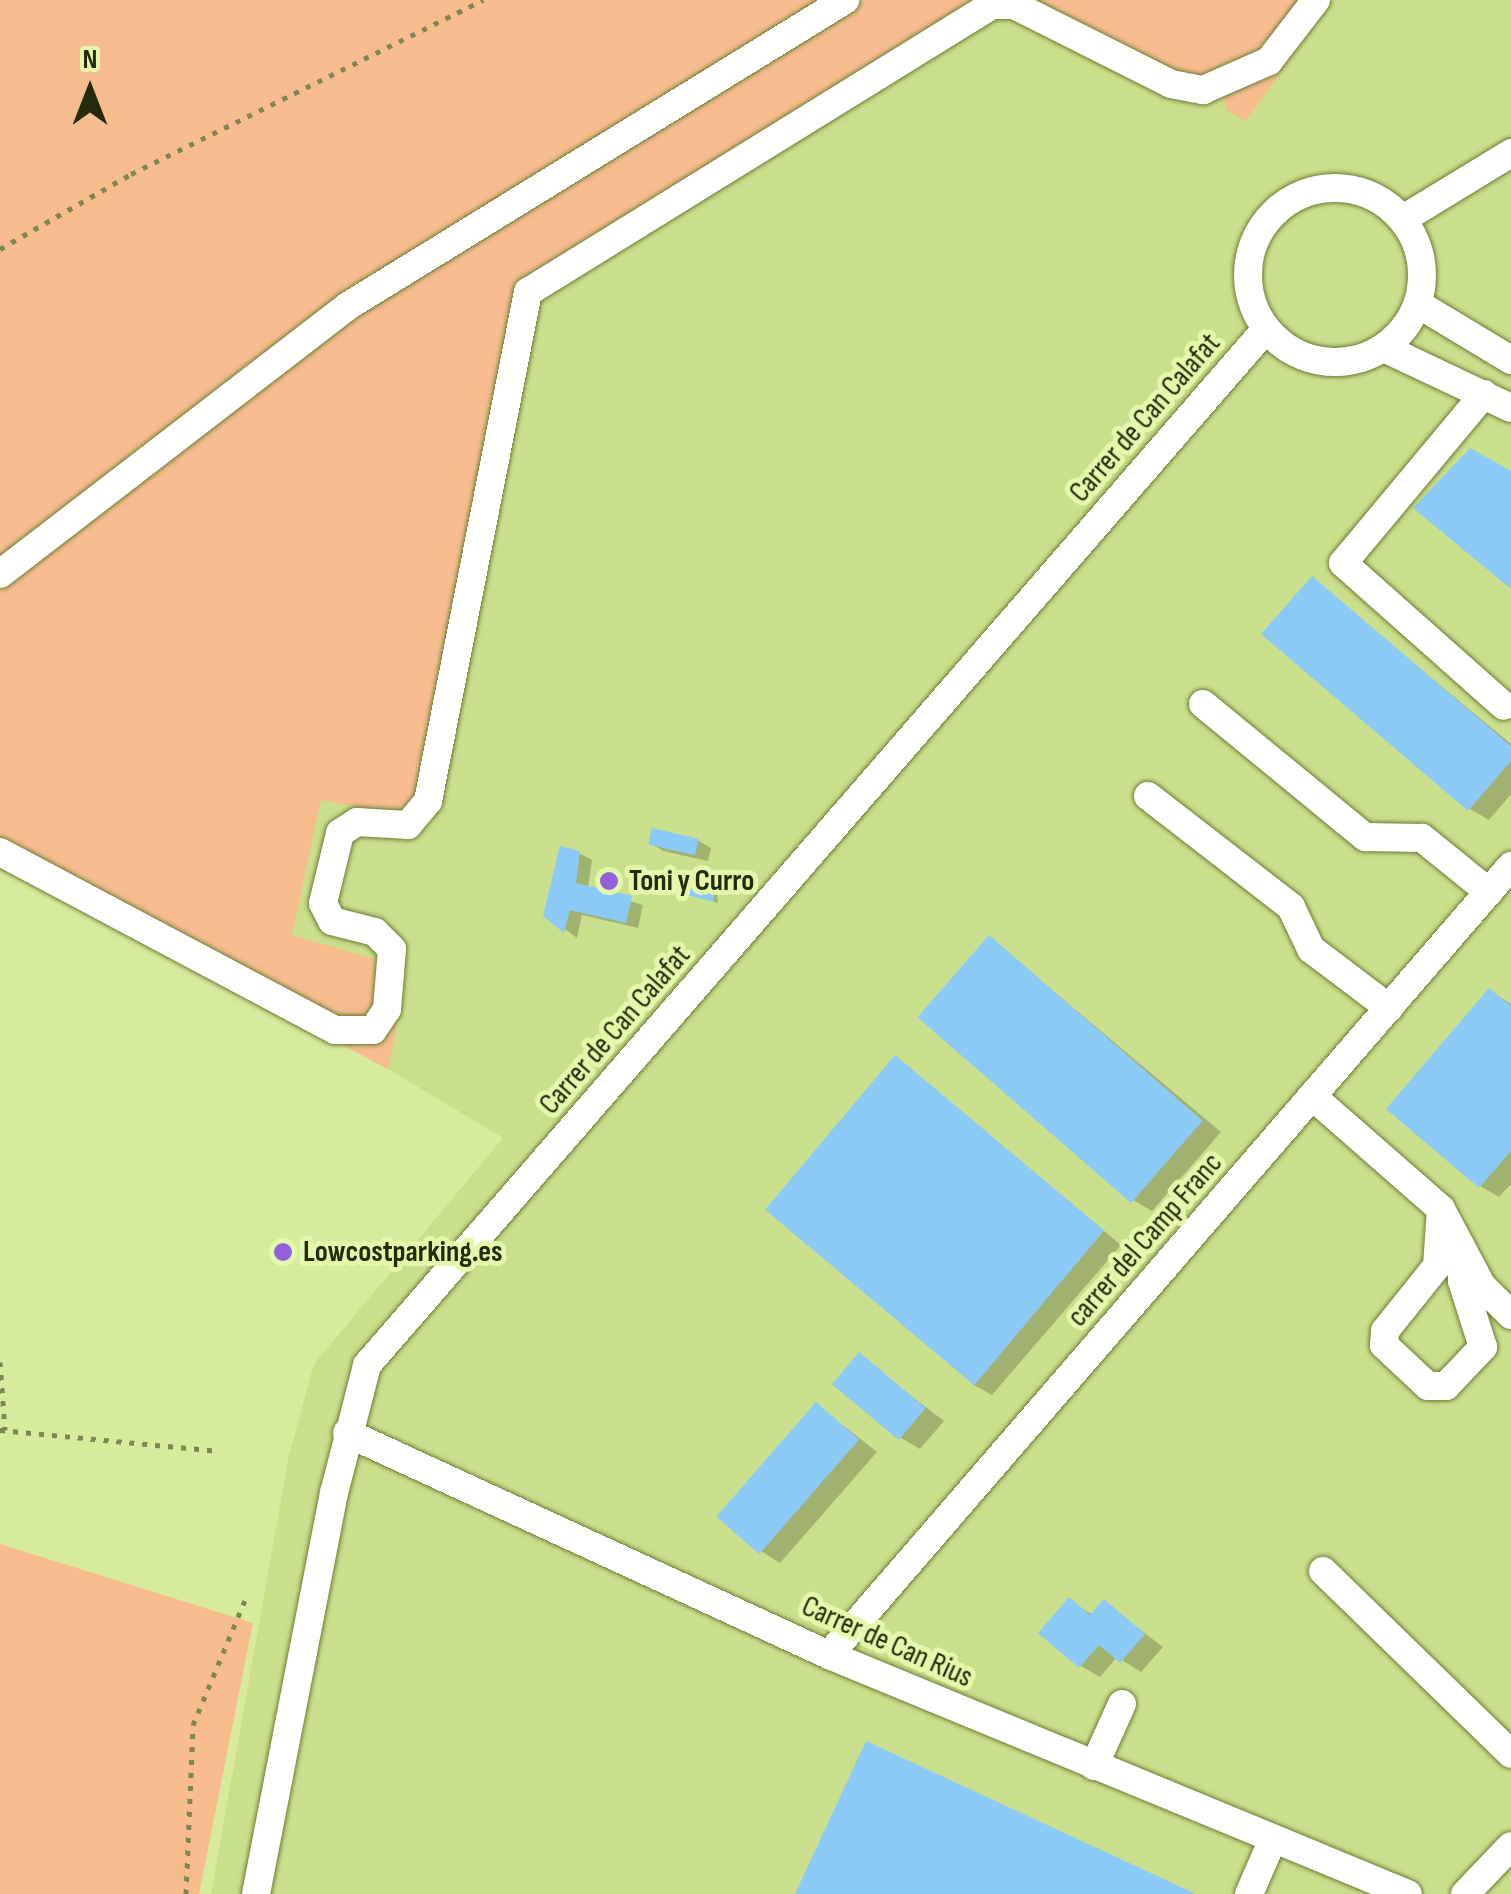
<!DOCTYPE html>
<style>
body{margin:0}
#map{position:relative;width:1511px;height:1894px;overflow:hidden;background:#d7eb9f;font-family:"Sofia Sans Condensed",sans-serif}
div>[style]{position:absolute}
.built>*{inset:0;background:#cadf8c}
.green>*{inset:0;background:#f6bc8e}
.shadow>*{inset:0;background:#0003}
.building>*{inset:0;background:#8bc9f6;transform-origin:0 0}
.path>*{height:5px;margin-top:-2.5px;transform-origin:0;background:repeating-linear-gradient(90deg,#7b8853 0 5px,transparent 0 13px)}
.roads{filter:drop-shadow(0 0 2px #6d7d35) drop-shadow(0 0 2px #6d7d35)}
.minor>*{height:28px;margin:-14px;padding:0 14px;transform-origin:14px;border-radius:14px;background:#fff}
.minor>.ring{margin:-14px;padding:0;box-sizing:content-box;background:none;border:28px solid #fff;border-radius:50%}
.dots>*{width:28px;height:28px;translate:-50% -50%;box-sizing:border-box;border:5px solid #e4f8ac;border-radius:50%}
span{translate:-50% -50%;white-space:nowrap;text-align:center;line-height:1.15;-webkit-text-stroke:10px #e4f8ac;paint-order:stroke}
.street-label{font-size:30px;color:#242a0c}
.poi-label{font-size:30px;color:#242a0c;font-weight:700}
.left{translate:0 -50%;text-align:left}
.north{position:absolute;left:40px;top:40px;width:100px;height:100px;-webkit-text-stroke:8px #e4f8ac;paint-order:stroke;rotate:0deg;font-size:28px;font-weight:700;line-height:40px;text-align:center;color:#242a0c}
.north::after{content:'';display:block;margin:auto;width:35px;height:45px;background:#242a0c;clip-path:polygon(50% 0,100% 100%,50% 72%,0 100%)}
</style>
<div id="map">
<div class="built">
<i style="clip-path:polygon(0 0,1511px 0,1511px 1894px,211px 1894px,289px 1455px,314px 1364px,503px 1138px,388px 1069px,0 864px)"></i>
</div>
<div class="green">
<i style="clip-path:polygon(0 0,823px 0,371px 276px,0 560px)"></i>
<i style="clip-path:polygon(865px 0,991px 0,530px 283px,425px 788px,410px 811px,390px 813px,321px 800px,292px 935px,381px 961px,379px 1010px,351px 1025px,0 844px,0 587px,359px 312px)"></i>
<i style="clip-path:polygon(1018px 0,1310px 0,1273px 47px,1190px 83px)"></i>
<i style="clip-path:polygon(1292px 47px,1297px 50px,1246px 121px,1227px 111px,1223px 96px)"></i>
<i style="clip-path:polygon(401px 1005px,388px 1069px,327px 1037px)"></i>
<i style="clip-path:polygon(0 1544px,253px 1623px,199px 1894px,0 1894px)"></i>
</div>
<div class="shadow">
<i style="clip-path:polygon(1312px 579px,1511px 744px,1511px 794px,1489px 820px,1470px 809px)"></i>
<i style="clip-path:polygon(654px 831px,699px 841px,711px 848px,708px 861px,663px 851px,651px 843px)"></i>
<i style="clip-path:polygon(579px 853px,592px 860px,588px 888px,643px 905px,638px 928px,582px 915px,577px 938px,546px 915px)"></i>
<i style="clip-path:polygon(716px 885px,718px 903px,691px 895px)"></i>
<i style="clip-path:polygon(990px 938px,1221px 1132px,1152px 1211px,1133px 1200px)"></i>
<i style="clip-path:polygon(1490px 991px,1511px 1004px,1511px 1184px,1499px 1197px,1480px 1186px)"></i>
<i style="clip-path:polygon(896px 1058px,1121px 1245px,992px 1395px,972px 1384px)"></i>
<i style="clip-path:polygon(859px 1356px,944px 1421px,920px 1449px,901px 1438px)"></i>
<i style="clip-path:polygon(817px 1405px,877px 1452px,780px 1563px,761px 1551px)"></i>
<i style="clip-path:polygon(1069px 1600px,1093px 1615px,1104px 1602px,1163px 1647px,1141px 1672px,1117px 1657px,1100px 1677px,1081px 1666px)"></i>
</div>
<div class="building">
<i style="clip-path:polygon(1470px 448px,1511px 471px,1511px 589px,1413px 508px)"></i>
<i style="clip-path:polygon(1312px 576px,1511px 746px,1511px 761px,1468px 811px,1261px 634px)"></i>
<i style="left:652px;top:828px;width:48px;height:17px;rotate:13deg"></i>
<i style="clip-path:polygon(560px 846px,580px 851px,576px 883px,632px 896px,626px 923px,570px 910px,564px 933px,543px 916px)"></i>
<i style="left:693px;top:877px;width:25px;height:19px;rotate:14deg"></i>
<i style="left:989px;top:935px;width:283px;height:109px;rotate:41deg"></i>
<i style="clip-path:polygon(1489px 988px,1511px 1006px,1511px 1151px,1479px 1188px,1386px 1109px)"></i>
<i style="left:895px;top:1055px;width:273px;height:202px;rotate:40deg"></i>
<i style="left:859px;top:1352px;width:87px;height:42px;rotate:40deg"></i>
<i style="left:816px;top:1402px;width:57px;height:152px;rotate:41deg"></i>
<i style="clip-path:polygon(1069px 1597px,1090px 1615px,1104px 1599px,1145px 1634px,1120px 1663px,1099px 1645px,1079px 1668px,1038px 1633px)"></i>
<i style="clip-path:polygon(866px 1741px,1196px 1894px,795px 1894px)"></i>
</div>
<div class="path">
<i style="left:0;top:249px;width:151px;rotate:-29.8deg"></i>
<i style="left:131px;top:174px;width:393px;rotate:-26.3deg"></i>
<i style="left:0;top:1362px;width:68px;rotate:85.8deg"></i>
<i style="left:0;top:1430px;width:220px;rotate:5.5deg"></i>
<i style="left:186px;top:1894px;width:169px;rotate:-87.6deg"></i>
<i style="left:193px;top:1725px;width:135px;rotate:-67.4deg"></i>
</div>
<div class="roads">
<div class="minor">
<i class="ring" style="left:1248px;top:188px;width:146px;height:146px"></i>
<i style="left:1403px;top:219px;width:127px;rotate:-31.4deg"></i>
<i style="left:1418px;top:304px;width:109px;rotate:31.1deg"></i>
<i style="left:1384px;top:348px;width:140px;rotate:25.3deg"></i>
<i style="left:1484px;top:394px;width:220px;rotate:129.8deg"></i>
<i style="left:1343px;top:563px;width:215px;rotate:41.6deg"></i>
<i style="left:0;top:574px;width:439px;rotate:-37.6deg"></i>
<i style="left:348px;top:306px;width:584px;rotate:-31.62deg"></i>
<i style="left:1203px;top:704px;width:210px;rotate:39.4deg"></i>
<i style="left:1365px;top:837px;width:57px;rotate:1deg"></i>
<i style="left:1422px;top:838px;width:86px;rotate:38.9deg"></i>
<i style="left:1148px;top:796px;width:181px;rotate:37.8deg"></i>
<i style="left:1291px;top:907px;width:47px;rotate:64.5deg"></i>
<i style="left:1311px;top:949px;width:98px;rotate:37.1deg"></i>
<i style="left:0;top:852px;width:379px;rotate:28deg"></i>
<i style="left:335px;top:1030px;width:38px"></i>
<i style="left:373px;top:1030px;width:25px;rotate:-56deg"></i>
<i style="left:387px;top:1009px;width:60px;rotate:-85.2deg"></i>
<i style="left:392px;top:949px;width:24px;rotate:-135deg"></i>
<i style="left:375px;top:932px;width:44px;rotate:-165.7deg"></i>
<i style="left:332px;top:921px;width:20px;rotate:-117deg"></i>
<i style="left:323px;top:903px;width:72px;rotate:-76.3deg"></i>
<i style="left:340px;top:833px;width:20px;rotate:-33deg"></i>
<i style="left:357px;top:822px;width:51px;rotate:3.4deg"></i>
<i style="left:408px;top:825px;width:31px;rotate:-50deg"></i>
<i style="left:428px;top:801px;width:519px;rotate:-78.89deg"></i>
<i style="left:528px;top:292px;width:546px;rotate:-31.74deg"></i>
<i style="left:992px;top:5px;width:22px"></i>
<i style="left:1014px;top:5px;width:176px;rotate:26.7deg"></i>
<i style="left:1171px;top:84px;width:33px;rotate:11deg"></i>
<i style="left:1203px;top:90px;width:72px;rotate:-23.7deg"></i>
<i style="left:1269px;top:61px;width:77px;rotate:-52.4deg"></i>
<i style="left:1312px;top:1096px;width:171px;rotate:41.2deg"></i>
<i style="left:1441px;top:1209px;width:87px;rotate:62deg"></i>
<i style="left:1482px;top:1286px;width:41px;rotate:45deg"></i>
<i style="left:1441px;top:1209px;width:57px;rotate:94deg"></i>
<i style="left:1437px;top:1266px;width:83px;rotate:128.7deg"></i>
<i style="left:1385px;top:1331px;width:14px;rotate:94deg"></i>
<i style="left:1384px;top:1345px;width:60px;rotate:43deg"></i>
<i style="left:1428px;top:1386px;width:18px"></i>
<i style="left:1446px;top:1386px;width:54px;rotate:-46.5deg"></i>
<i style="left:1483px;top:1347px;width:69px;rotate:-107.7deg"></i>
<i style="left:1462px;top:1281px;width:35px;rotate:-92deg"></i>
<i style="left:347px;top:1433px;width:531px;rotate:24.73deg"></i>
<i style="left:829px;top:1655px;width:626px;rotate:22.43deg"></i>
<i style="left:1323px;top:1571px;width:262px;rotate:44.2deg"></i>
<i style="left:829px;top:1655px;width:1043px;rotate:-49.16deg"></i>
<i style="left:1094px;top:1766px;width:68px;rotate:-65.7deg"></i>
<i style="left:256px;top:1894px;width:409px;rotate:-79deg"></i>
<i style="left:334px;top:1493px;width:132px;rotate:-75.5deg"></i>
<i style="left:367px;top:1365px;width:1372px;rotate:-49.05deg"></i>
<i style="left:1249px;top:1894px;width:60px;rotate:-66.4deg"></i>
<i style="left:1465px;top:1894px;width:66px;rotate:-46.2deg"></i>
</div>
</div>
<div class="dots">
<i style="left:609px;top:881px;background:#9360d9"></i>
<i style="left:283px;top:1252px;background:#9360d9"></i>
</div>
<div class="street-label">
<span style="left:1145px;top:418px;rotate:-49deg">Carrer de Can Calafat</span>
<span style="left:615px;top:1030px;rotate:-49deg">Carrer de Can Calafat</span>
<span style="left:1145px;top:1240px;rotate:-49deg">carrer del Camp Franc</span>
<span style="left:887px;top:1642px;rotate:24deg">Carrer de Can Rius</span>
</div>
<div class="poi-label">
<span class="left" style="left:629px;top:881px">Toni y Curro</span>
<span class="left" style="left:303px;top:1252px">Lowcostparking.es</span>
</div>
<div class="north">N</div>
</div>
